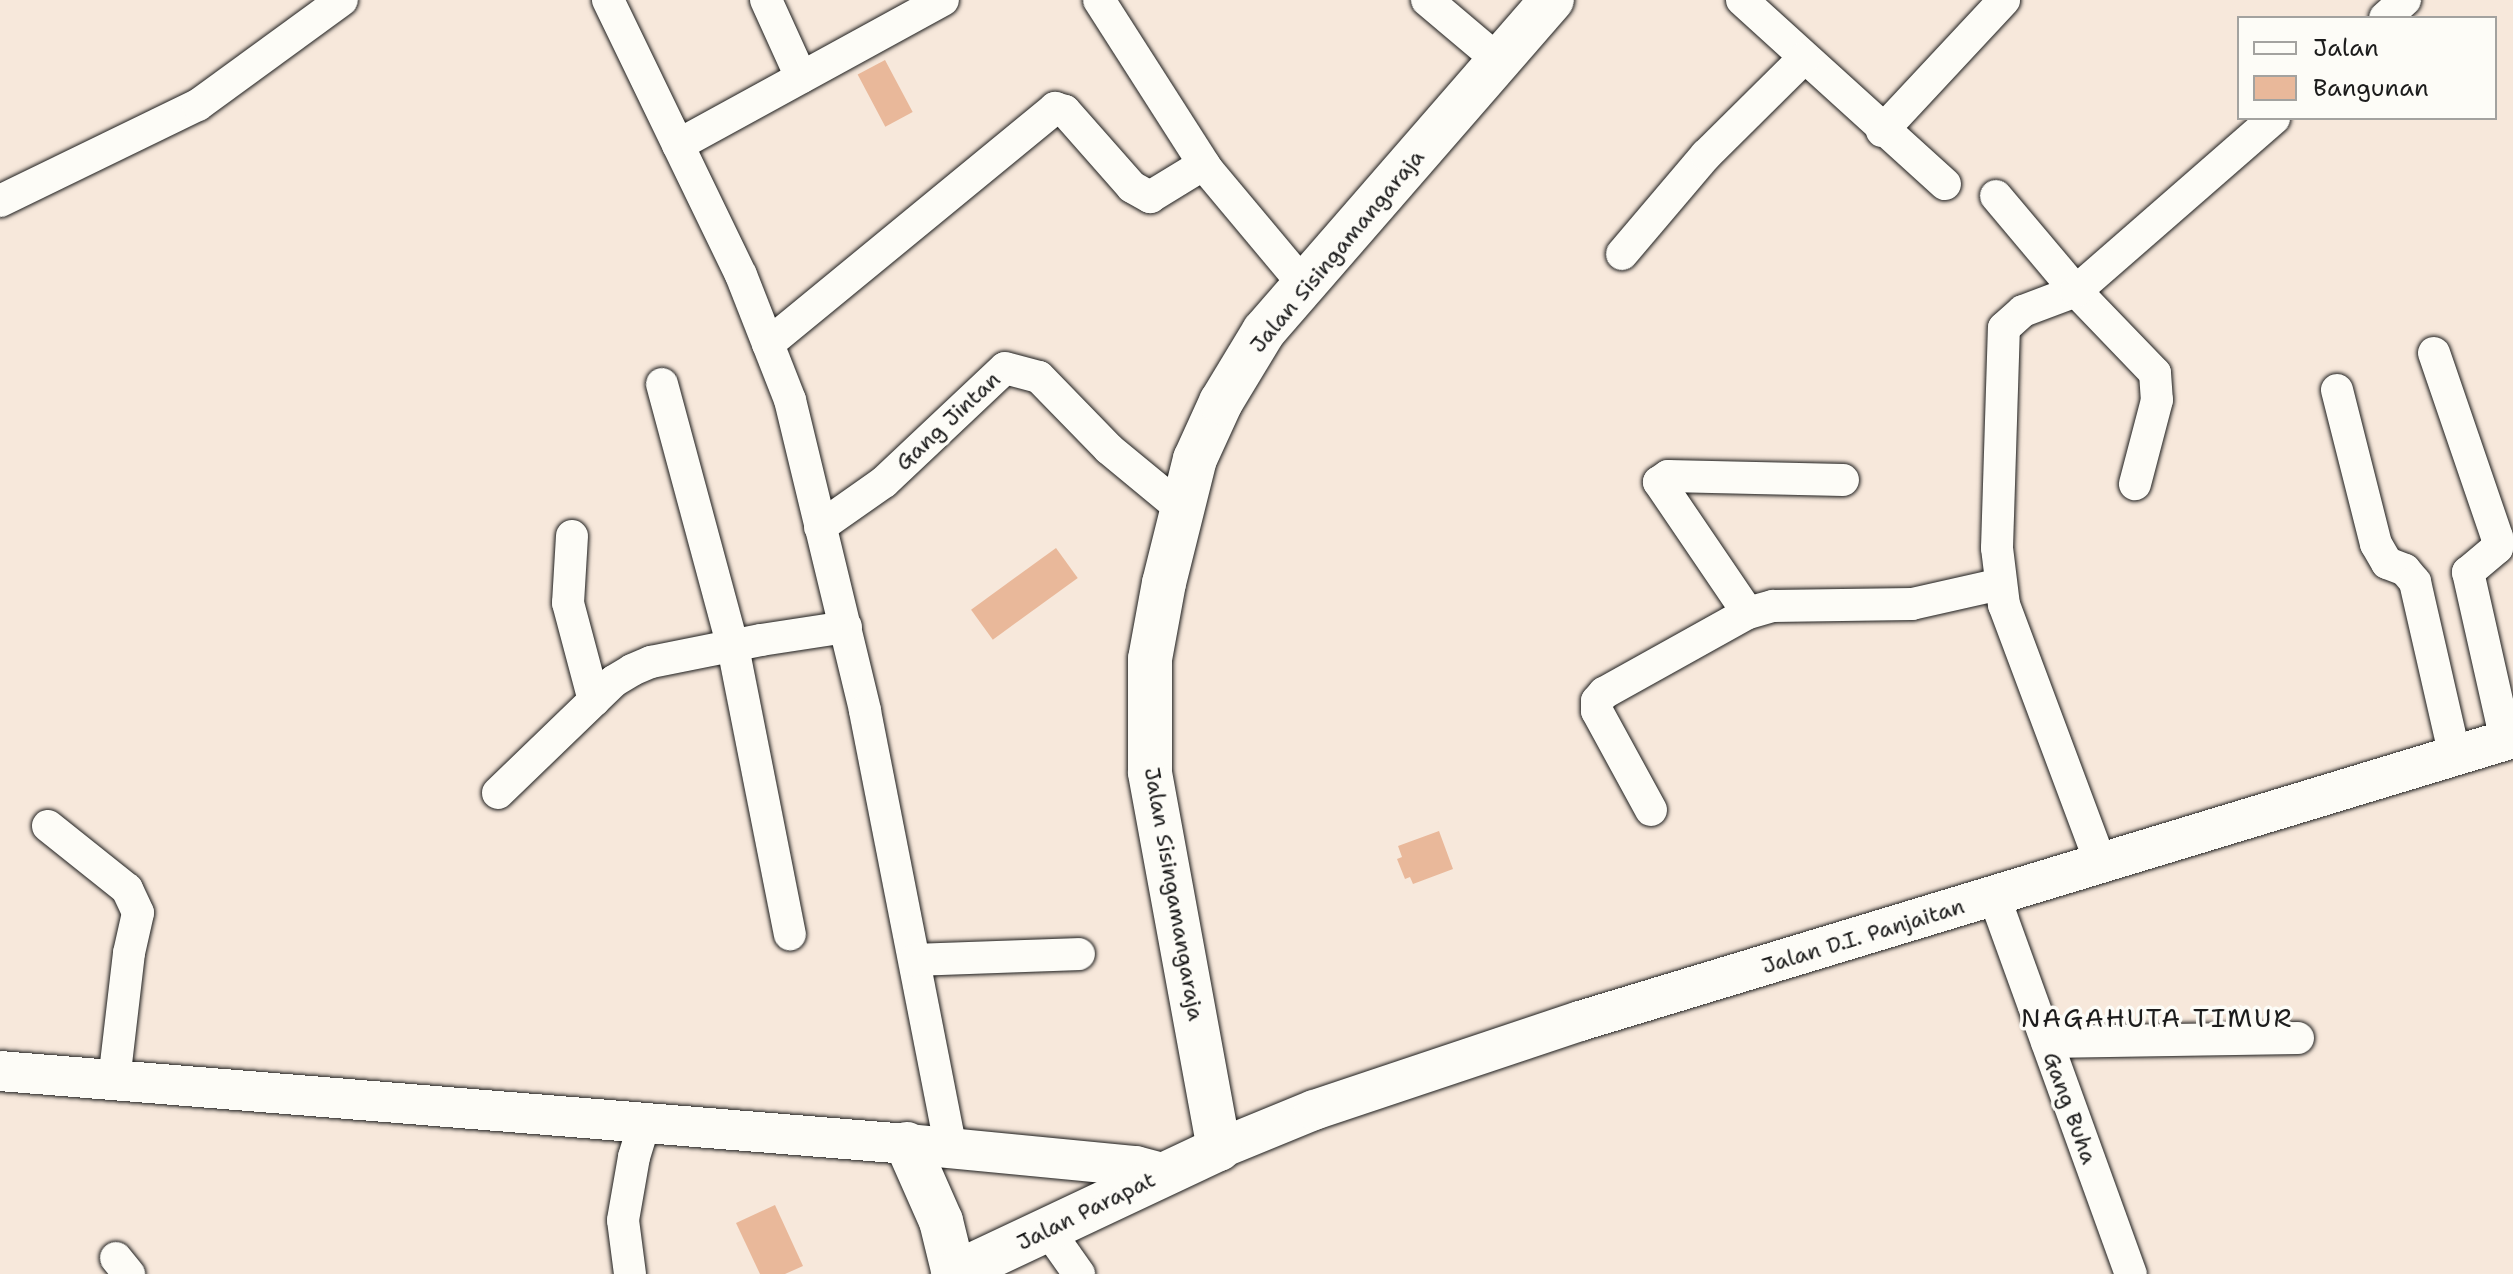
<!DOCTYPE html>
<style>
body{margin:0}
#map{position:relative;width:2513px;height:1274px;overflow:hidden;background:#f7e8db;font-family:"Shantell Sans",sans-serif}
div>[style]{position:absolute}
.building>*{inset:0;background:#e9b89a;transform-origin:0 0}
.roads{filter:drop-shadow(0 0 2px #1c1c1c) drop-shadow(0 0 2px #1c1c1c)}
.minor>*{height:32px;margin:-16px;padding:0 16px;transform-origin:16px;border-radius:16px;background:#fdfcf7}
.major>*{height:40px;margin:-20px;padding:0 20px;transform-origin:20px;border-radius:20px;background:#fdfcf7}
.highway>*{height:44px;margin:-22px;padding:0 22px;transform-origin:22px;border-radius:22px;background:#fdfcf7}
span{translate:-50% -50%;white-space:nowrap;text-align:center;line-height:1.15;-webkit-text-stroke:7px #fdfcf7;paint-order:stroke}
.street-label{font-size:22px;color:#1c1c1c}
.quarter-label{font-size:26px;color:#1c1c1c;letter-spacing:2px}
.legend{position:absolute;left:2237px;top:16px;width:260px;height:104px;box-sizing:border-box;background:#fdfcf7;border:2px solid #a3a29f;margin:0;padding:10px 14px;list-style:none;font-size:24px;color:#1c1c1c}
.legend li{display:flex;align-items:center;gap:16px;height:40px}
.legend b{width:40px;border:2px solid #a3a29f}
</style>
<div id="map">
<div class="building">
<i style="left:885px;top:60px;width:59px;height:31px;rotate:62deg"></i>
<i style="left:1056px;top:548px;width:37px;height:105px;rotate:54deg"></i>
<i style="clip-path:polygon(1439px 831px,1453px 869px,1413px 884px,1410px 877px,1405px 879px,1397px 859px,1402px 857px,1398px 846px)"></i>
<i style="clip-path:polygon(775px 1205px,803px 1266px,785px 1274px,760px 1274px,736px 1223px)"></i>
</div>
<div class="roads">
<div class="minor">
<i style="left:608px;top:0;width:305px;rotate:64.2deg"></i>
<i style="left:741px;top:275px;width:134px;rotate:68.6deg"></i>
<i style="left:790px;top:400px;width:320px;rotate:76.4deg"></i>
<i style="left:865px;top:711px;width:445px;rotate:78.9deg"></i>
<i style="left:766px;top:0;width:85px;rotate:65.6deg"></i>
<i style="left:1099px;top:0;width:201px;rotate:57.4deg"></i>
<i style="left:1207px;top:169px;width:150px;rotate:50.1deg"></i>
<i style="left:1427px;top:0;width:93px;rotate:40.2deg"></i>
<i style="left:1742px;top:0;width:274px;rotate:42.2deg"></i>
<i style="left:2385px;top:18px;width:27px;rotate:-42deg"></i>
<i style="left:1882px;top:131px;width:179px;rotate:-47deg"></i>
<i style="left:678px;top:145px;width:302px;rotate:-28.7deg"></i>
<i style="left:1996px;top:196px;width:124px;rotate:49.9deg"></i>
<i style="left:2076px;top:291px;width:114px;rotate:46.1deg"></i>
<i style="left:2155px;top:373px;width:27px;rotate:86deg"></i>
<i style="left:2157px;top:400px;width:87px;rotate:104.7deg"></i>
<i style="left:0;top:201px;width:220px;rotate:-25.9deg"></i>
<i style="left:198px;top:105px;width:178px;rotate:-36.1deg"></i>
<i style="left:1622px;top:254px;width:130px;rotate:-49.7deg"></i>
<i style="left:1706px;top:155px;width:138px;rotate:-44.7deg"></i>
<i style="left:768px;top:344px;width:372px;rotate:-39.4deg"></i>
<i style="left:1055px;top:108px;width:10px;rotate:17deg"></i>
<i style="left:1065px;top:111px;width:101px;rotate:48.6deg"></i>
<i style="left:1132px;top:187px;width:21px;rotate:29deg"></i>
<i style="left:1150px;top:197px;width:63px;rotate:-31.4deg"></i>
<i style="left:2434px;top:353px;width:194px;rotate:71.1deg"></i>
<i style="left:2497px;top:537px;width:11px;rotate:90deg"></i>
<i style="left:2497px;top:548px;width:38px;rotate:140deg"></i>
<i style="left:2468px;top:572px;width:173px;rotate:77.3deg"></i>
<i style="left:662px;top:384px;width:272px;rotate:74.9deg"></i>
<i style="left:733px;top:647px;width:293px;rotate:78.8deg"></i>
<i style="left:2337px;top:390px;width:159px;rotate:75.8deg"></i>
<i style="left:2376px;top:544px;width:22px;rotate:60deg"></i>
<i style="left:2387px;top:563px;width:19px;rotate:21deg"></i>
<i style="left:2405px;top:570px;width:16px;rotate:50deg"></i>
<i style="left:2415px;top:582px;width:180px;rotate:77.1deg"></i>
<i style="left:1843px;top:480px;width:175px;rotate:-178.7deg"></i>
<i style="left:1668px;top:476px;width:11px;rotate:146deg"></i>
<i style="left:1659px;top:482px;width:158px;rotate:55.8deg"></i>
<i style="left:1748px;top:613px;width:26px;rotate:-16deg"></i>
<i style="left:1773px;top:606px;width:139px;rotate:-0.8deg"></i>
<i style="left:1912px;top:604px;width:91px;rotate:-12.7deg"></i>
<i style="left:820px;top:527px;width:78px;rotate:-35.1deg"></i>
<i style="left:884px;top:482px;width:166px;rotate:-43.3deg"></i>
<i style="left:1005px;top:368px;width:35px;rotate:15deg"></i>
<i style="left:1039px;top:377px;width:100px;rotate:45.8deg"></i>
<i style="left:1109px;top:449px;width:96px;rotate:39.5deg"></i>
<i style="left:572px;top:536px;width:67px;rotate:93.4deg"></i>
<i style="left:568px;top:603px;width:101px;rotate:75.1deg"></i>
<i style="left:498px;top:793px;width:161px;rotate:-44deg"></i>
<i style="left:614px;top:681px;width:21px;rotate:-31deg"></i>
<i style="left:632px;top:670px;width:21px;rotate:-23deg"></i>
<i style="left:651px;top:662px;width:112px;rotate:-11.3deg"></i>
<i style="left:761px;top:640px;width:86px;rotate:-8.7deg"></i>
<i style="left:1651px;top:810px;width:113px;rotate:-118.6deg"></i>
<i style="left:1597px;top:711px;width:10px;rotate:-90deg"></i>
<i style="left:1597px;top:701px;width:11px;rotate:-49deg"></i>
<i style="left:1604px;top:693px;width:165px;rotate:-29.1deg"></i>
<i style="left:48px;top:826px;width:101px;rotate:38.6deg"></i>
<i style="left:127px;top:889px;width:26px;rotate:65deg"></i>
<i style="left:138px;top:913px;width:41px;rotate:102.7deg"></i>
<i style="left:129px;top:953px;width:128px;rotate:96.7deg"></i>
<i style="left:2101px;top:864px;width:277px;rotate:-110.5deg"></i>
<i style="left:2004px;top:605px;width:57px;rotate:-97deg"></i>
<i style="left:1997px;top:548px;width:220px;rotate:-88.2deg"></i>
<i style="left:2004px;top:328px;width:25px;rotate:-42deg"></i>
<i style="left:2023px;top:311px;width:57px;rotate:-20.7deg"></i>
<i style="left:2076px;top:291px;width:263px;rotate:-41.1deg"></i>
<i style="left:1994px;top:896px;width:402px;rotate:70.1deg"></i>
<i style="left:915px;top:960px;width:164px;rotate:-2.1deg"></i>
<i style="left:2047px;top:1042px;width:251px;rotate:-0.9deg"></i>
<i style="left:1048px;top:1230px;width:54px;rotate:54.8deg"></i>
<i style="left:116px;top:1258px;width:21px;rotate:51deg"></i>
<i style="left:630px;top:1274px;width:54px;rotate:-97.4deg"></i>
<i style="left:623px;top:1220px;width:64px;rotate:-80.1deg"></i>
<i style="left:634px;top:1157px;width:37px;rotate:-73deg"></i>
</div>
<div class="major">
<i style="left:0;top:1071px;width:910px;rotate:4.6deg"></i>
<i style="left:907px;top:1144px;width:230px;rotate:5.5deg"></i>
<i style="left:1136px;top:1166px;width:30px;rotate:15deg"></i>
<i style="left:1219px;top:1149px;width:103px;rotate:-22.3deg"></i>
<i style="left:1314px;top:1110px;width:280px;rotate:-18.5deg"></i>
<i style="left:1580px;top:1021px;width:975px;rotate:-16.87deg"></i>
</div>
<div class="highway">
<i style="left:907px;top:1144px;width:84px;rotate:66.2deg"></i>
<i style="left:941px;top:1221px;width:55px;rotate:76.2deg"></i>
<i style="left:953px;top:1274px;width:294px;rotate:-25.2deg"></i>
<i style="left:1219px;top:1149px;width:383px;rotate:-100.4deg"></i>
<i style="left:1150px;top:772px;width:113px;rotate:-90deg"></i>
<i style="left:1150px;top:659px;width:77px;rotate:-79.6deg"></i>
<i style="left:1164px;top:583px;width:128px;rotate:-76deg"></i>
<i style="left:1195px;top:459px;width:63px;rotate:-65.5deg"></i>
<i style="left:1221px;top:402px;width:83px;rotate:-58.8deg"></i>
<i style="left:1264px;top:331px;width:439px;rotate:-49deg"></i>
</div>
</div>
<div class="street-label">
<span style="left:1337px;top:251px;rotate:-50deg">Jalan Sisingamangaraja</span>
<span style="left:948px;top:421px;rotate:-43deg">Gang Jintan</span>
<span style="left:1174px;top:894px;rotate:80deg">Jalan Sisingamangaraja</span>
<span style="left:1863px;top:936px;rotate:-17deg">Jalan D.I. Panjaitan</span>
<span style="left:2070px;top:1108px;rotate:70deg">Gang Buha</span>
<span style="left:1086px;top:1211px;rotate:-26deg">Jalan Parapat</span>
</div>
<div class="quarter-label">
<span style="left:2157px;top:1018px">NAGAHUTA TIMUR</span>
</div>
<ul class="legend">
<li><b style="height:10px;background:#fdfcf7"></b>Jalan</li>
<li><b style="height:22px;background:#e9b89a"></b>Bangunan</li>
</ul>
</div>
